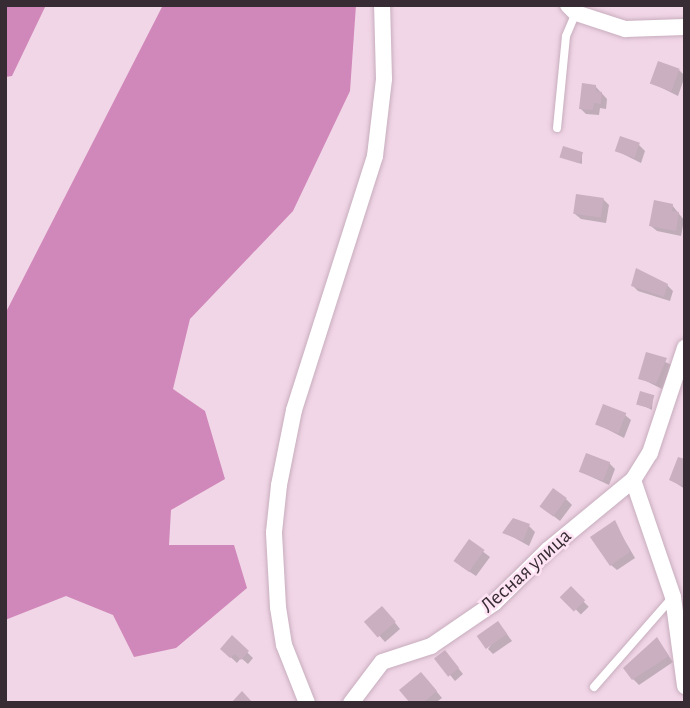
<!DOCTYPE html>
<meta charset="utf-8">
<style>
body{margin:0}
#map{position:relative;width:690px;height:708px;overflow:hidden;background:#f1d6e7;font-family:"Alegreya Sans",sans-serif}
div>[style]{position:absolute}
.forest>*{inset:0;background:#d087b9}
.shadow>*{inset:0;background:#0003;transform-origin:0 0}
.building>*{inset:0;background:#c9afc0;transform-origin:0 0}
.roads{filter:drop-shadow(0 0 2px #c7adbd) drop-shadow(0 0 2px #c7adbd)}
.service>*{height:8px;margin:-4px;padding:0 4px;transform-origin:4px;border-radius:4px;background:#fff}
.minor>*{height:16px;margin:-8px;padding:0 8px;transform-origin:8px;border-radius:8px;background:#fff}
span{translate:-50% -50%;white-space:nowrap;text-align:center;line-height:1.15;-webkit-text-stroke:5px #fee3f4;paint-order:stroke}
.street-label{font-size:21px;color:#372c33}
.frame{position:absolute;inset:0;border:7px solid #372c33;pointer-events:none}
</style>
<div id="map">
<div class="forest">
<i style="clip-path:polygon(5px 5px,46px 5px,12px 76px,5px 77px)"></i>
<i style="clip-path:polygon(163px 5px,356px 5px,350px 91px,293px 211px,190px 319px,173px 389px,205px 411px,225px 479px,171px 510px,169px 545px,234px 545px,247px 588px,176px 648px,134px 657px,113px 615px,66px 596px,5px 620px,5px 314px)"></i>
</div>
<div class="shadow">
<i style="clip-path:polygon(679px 70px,685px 76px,678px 96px,652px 83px)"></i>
<i style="clip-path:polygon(596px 87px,607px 99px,606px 109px,600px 108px,599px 115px,586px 114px,580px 108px)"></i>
<i style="clip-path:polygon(639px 145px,645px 151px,641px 163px,617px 151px)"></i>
<i style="clip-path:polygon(582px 153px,582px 164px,562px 157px)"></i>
<i style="clip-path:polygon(603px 199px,609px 205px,606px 223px,581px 219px,575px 214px)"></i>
<i style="clip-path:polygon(672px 205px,684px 220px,681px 236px,657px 231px,651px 226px)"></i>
<i style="clip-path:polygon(637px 270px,667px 285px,673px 291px,670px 301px,638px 291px,633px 286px)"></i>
<i style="clip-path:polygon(647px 354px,672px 365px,662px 389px,640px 378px)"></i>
<i style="clip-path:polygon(653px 397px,652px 410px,638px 403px)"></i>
<i style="clip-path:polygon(625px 415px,631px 420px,624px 438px,597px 424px)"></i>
<i style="clip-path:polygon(679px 459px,685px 461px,685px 489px,671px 480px)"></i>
<i style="clip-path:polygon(609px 463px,615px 469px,609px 485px,581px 472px)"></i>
<i style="clip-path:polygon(566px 499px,572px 505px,560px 521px,542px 507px)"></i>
<i style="clip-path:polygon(614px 522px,635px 558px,617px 570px,611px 565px)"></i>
<i style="clip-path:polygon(529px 526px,535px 532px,529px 546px,504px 532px)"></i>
<i style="clip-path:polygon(469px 541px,490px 557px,476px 576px,461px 566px)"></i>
<i style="left:571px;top:589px;width:25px;height:11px;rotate:45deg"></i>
<i style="clip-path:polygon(388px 614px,400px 629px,385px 642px,367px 622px)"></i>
<i style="clip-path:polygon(503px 629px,512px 641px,493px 654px,488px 649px)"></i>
<i style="clip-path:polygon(232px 638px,253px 658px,248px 664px,241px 658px,237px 663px,222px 649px)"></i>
<i style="clip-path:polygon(657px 639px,673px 662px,639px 685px,633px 679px)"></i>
<i style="clip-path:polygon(450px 658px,463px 674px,455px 681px,437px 659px)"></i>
<i style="clip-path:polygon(427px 680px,442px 698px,435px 703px,412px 703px)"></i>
</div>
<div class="building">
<i style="left:658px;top:61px;width:23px;height:24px;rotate:20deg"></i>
<i style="clip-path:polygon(582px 83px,596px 85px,596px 91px,602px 92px,601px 104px,594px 103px,593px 110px,579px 109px)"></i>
<i style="left:620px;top:136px;width:21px;height:16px;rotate:19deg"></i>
<i style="left:563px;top:146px;width:21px;height:12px;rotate:17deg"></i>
<i style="left:576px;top:194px;width:28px;height:20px;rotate:8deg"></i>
<i style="clip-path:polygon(654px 200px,673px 204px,672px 211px,679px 212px,676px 231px,649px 226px)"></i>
<i style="clip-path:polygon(636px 268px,668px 284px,664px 297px,631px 286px)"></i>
<i style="clip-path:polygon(646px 352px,667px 358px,656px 384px,638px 379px)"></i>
<i style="left:640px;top:391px;width:15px;height:14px;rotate:16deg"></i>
<i style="left:603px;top:404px;width:25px;height:22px;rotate:21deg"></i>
<i style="left:586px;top:453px;width:26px;height:20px;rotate:21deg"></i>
<i style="clip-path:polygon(678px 457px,685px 459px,682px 486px,669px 480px)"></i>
<i style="left:553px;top:488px;width:17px;height:23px;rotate:36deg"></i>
<i style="clip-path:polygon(513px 518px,530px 524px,523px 541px,502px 533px)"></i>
<i style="clip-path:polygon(615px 520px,630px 552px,610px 566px,590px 537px)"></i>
<i style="left:469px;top:539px;width:19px;height:27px;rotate:35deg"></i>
<i style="left:571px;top:586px;width:20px;height:16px;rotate:45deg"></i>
<i style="left:382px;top:606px;width:21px;height:24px;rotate:49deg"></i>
<i style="left:498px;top:621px;width:16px;height:26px;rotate:55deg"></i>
<i style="clip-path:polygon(232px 635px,249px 651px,241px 660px,235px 654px,230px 658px,220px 649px)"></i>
<i style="clip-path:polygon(657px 637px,669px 656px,632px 680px,623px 668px)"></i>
<i style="left:445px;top:650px;width:23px;height:14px;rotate:52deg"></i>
<i style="clip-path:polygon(421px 672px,437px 691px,423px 703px,410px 703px,399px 690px)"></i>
<i style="clip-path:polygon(242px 691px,253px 703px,231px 703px)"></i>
</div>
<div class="roads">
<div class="service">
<i style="left:557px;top:128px;width:92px;rotate:-84.4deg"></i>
<i style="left:566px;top:36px;width:25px;rotate:-67deg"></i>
<i style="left:594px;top:687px;width:117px;rotate:-48.8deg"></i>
</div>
<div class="minor">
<i style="left:568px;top:5px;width:11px;rotate:45deg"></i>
<i style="left:576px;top:13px;width:52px;rotate:18.1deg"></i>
<i style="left:625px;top:29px;width:60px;rotate:-1.9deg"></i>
<i style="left:633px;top:480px;width:124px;rotate:71.1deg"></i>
<i style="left:673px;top:597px;width:90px;rotate:82.3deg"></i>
<i style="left:307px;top:703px;width:62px;rotate:-111.6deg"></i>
<i style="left:284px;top:645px;width:38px;rotate:-99deg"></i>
<i style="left:278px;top:607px;width:75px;rotate:-93.1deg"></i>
<i style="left:274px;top:532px;width:47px;rotate:-83.9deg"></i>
<i style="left:279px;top:485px;width:76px;rotate:-78.7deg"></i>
<i style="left:294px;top:410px;width:267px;rotate:-72.3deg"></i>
<i style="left:375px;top:156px;width:78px;rotate:-83.3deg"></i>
<i style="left:384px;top:79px;width:74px;rotate:-91.5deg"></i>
<i style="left:351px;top:703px;width:51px;rotate:-52.9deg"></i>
<i style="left:382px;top:662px;width:52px;rotate:-18.1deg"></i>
<i style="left:431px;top:646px;width:76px;rotate:-34.3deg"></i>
<i style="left:494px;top:603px;width:76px;rotate:-44.5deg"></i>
<i style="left:548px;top:550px;width:110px;rotate:-39.5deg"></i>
<i style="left:633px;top:480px;width:32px;rotate:-58deg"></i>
<i style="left:650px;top:453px;width:111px;rotate:-71.6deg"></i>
</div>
</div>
<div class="street-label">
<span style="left:526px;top:571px;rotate:-42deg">Лесная улица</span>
</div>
<div class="frame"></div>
</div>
